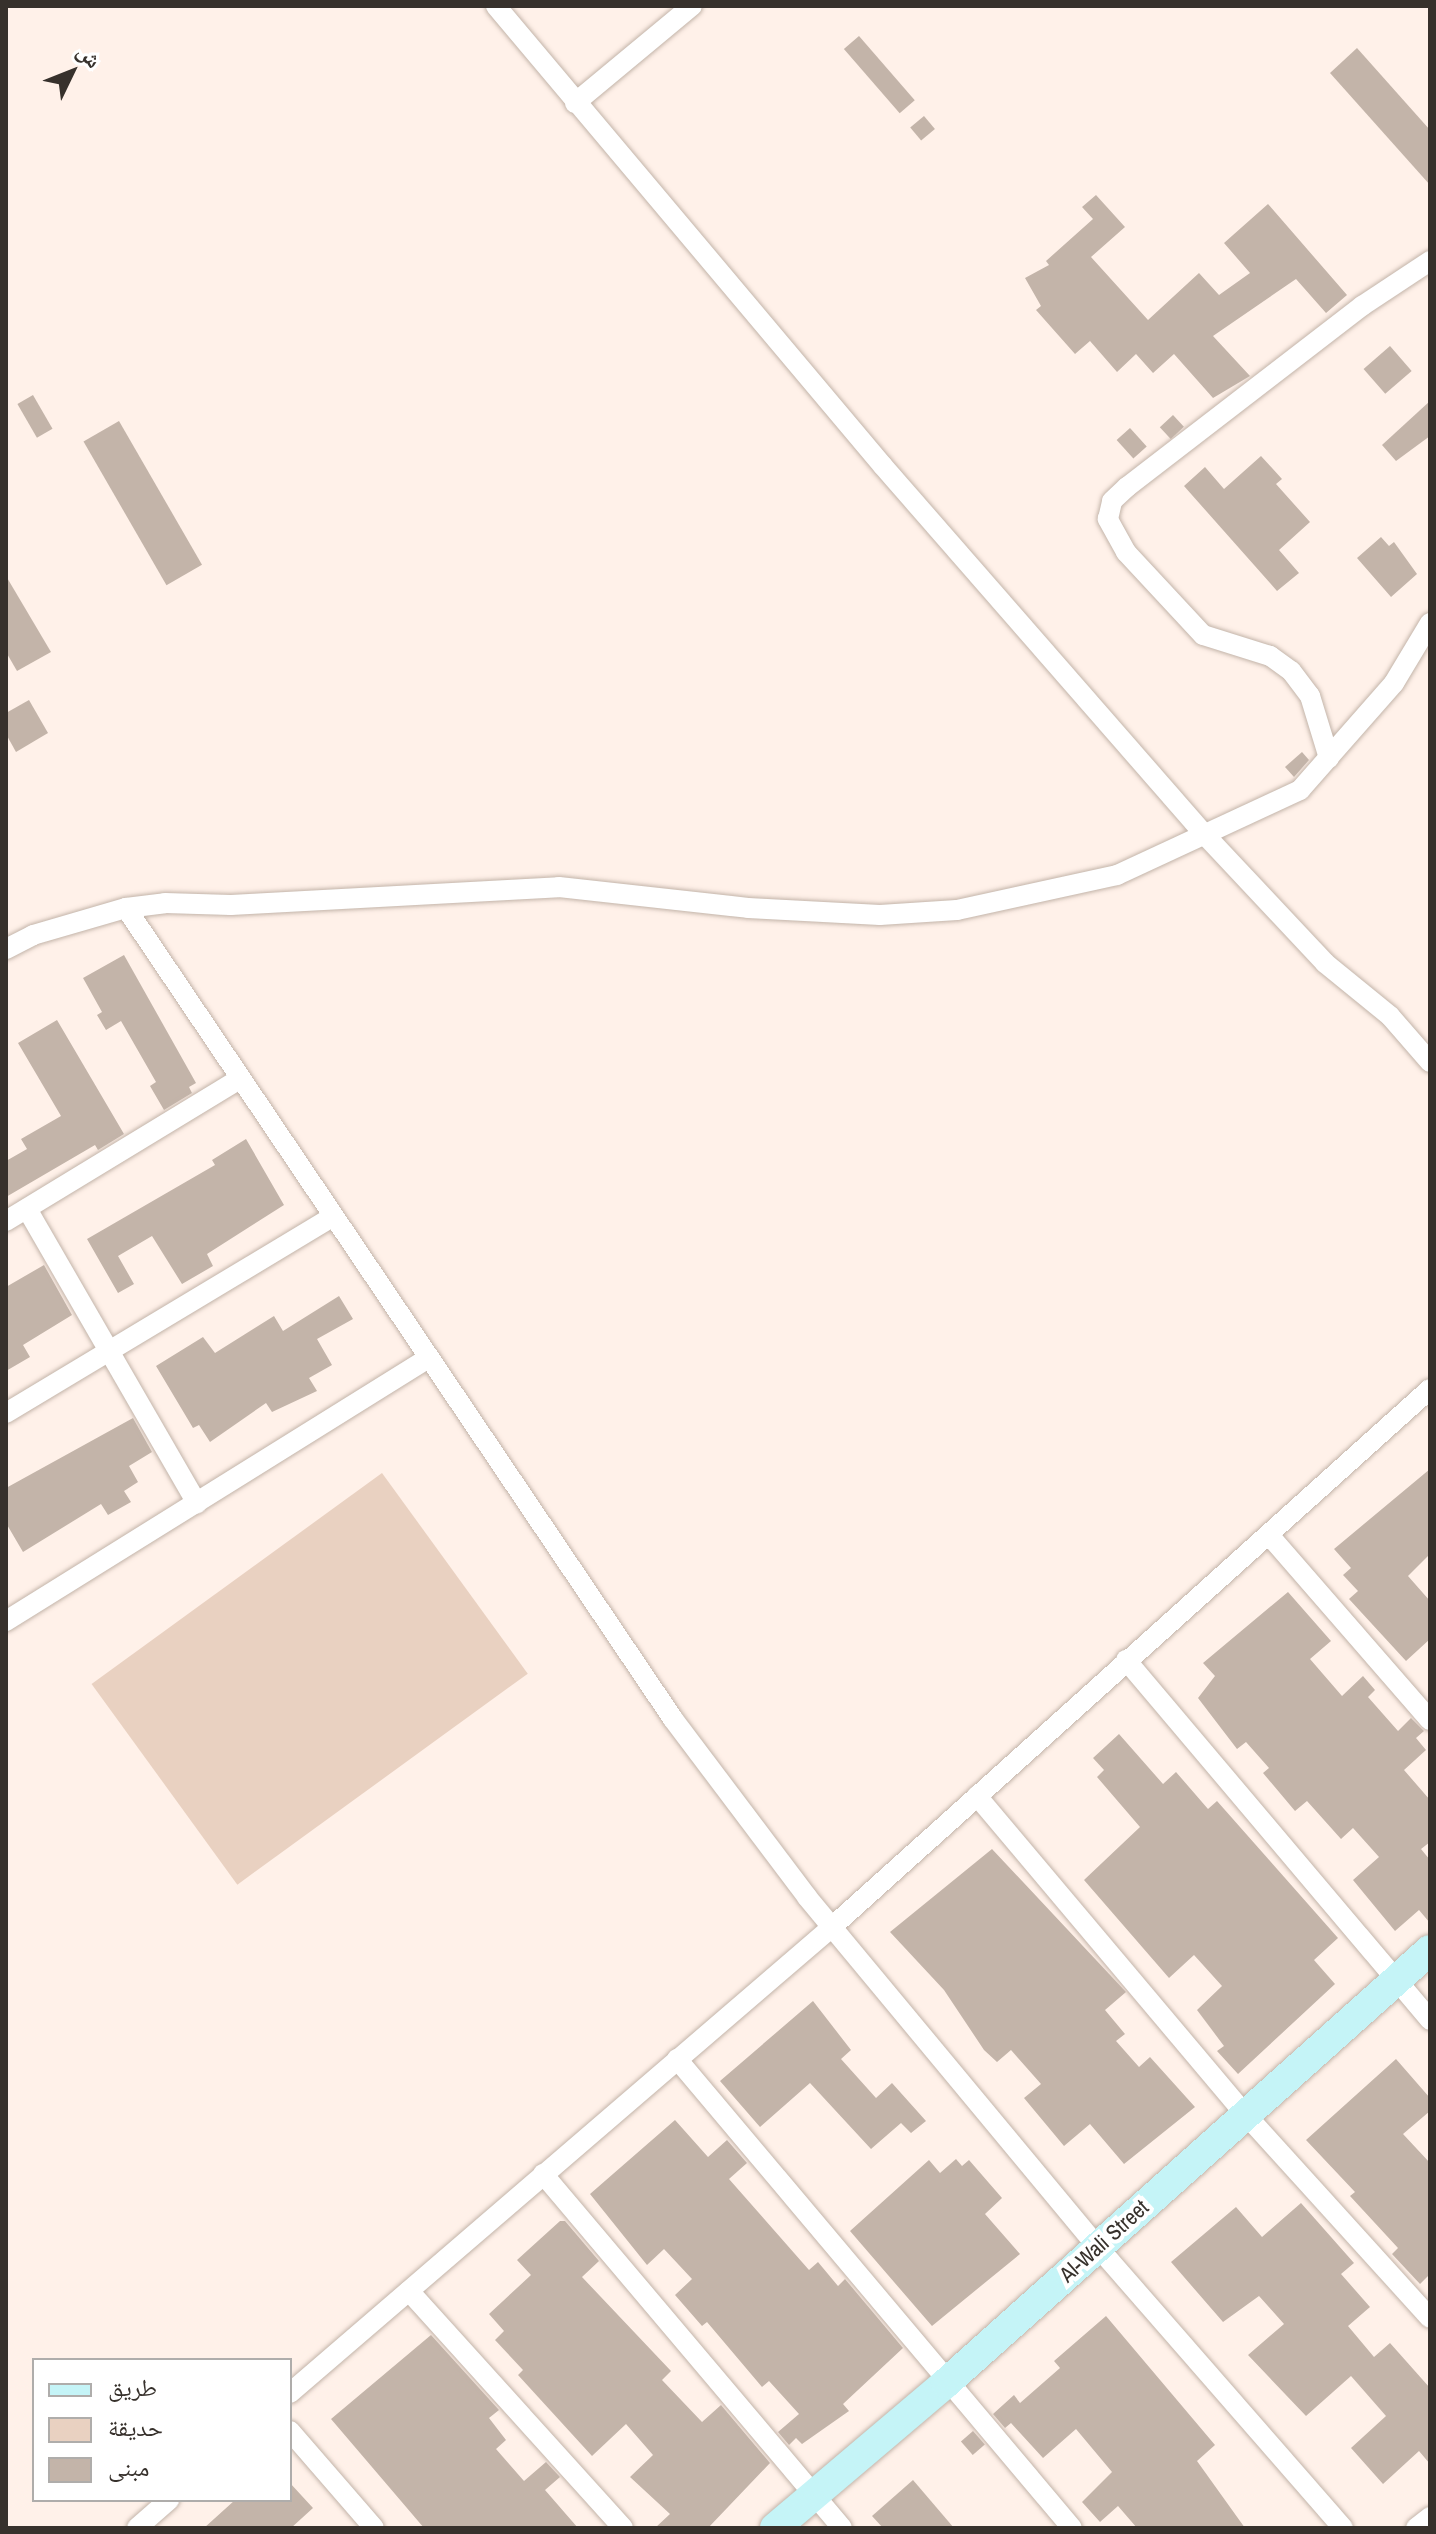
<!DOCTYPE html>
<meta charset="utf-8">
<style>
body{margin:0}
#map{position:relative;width:1436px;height:2534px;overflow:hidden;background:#fff1e9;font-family:"Archivo Narrow","Noto Naskh Arabic",sans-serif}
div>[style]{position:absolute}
.green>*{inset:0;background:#e9d1c1;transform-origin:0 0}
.building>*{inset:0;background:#c3b4a9;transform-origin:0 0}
.roads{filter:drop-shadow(0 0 2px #c3b4a9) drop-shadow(0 0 2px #c3b4a9)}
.street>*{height:20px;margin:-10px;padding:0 10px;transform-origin:10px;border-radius:10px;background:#fff}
.secondary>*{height:30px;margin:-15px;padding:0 15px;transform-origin:15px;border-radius:15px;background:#c5f4f7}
span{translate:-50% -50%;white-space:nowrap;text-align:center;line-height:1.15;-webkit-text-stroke:8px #fff;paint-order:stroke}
.street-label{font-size:22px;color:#37312c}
.frame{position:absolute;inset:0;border:8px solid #37312c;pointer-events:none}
.legend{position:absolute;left:32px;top:2358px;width:260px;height:144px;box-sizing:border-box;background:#fff;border:2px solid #afadab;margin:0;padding:10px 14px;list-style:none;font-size:24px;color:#37312c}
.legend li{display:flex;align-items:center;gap:16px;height:40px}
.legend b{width:40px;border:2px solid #afadab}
.north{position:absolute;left:32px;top:32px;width:80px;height:80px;-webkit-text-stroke:6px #fff;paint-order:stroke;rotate:47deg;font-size:22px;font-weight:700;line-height:32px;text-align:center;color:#37312c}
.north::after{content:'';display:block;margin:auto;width:28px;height:36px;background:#37312c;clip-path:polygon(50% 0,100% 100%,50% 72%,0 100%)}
</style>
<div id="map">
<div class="green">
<i style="left:382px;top:1473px;width:248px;height:359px;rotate:54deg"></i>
</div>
<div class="building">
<i style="left:859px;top:36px;width:85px;height:20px;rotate:49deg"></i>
<i style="clip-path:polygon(1357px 48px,1430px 130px,1430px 185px,1330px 73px)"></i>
<i style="left:924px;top:116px;width:17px;height:18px;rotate:50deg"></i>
<i style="clip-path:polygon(1096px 195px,1125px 227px,1091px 257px,1148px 320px,1199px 273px,1219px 295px,1250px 273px,1224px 243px,1268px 204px,1347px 295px,1326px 313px,1296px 279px,1213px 336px,1250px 376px,1213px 398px,1174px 354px,1153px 373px,1136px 354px,1117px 372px,1090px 341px,1075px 354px,1036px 310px,1041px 306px,1025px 278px,1049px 265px,1046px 261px,1093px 219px,1082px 207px)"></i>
<i style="left:1390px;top:346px;width:33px;height:35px;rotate:49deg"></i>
<i style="left:33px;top:395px;width:39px;height:18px;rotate:60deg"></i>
<i style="clip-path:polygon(1430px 401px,1430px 436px,1396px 461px,1382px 445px)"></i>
<i style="left:1173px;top:415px;width:16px;height:18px;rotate:47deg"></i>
<i style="left:119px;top:421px;width:166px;height:41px;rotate:60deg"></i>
<i style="left:1130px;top:428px;width:25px;height:18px;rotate:48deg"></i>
<i style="clip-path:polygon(1261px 456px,1282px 479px,1276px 484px,1310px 522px,1279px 550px,1299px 573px,1277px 591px,1184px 486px,1205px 467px,1224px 489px)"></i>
<i style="clip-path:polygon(1381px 537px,1389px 546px,1394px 542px,1417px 574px,1391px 597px,1357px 558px)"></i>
<i style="clip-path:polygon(6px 576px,51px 652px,17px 671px,6px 652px)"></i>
<i style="clip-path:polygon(29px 700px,48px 733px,16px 752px,6px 734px,6px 713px)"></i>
<i style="clip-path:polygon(1302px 752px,1309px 760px,1294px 777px,1285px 767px)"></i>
<i style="clip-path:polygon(124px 955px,196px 1083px,189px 1087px,192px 1093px,164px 1110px,150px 1086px,156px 1082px,121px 1021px,106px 1030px,97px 1015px,102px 1012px,83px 978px)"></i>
<i style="clip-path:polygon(57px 1020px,124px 1134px,98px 1150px,95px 1145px,6px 1197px,6px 1161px,27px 1149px,21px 1139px,61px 1116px,18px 1043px)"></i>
<i style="clip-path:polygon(246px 1139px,284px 1205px,207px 1254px,213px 1266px,182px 1284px,152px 1236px,118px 1256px,134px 1284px,118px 1293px,87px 1239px,215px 1165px,212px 1160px)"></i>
<i style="clip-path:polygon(44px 1265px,72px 1315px,23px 1345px,30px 1357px,6px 1371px,6px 1287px)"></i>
<i style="clip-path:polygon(339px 1296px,353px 1319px,317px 1339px,332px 1365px,309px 1378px,317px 1391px,272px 1412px,266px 1403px,210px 1442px,199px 1425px,193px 1428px,156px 1366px,203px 1337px,215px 1353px,274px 1316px,283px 1331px)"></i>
<i style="clip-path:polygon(133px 1418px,152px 1452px,129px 1466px,138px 1482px,124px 1491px,131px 1502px,108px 1515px,101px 1504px,23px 1552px,6px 1523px,6px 1488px)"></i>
<i style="clip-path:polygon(1430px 1469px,1430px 1554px,1408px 1576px,1430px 1601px,1430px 1639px,1406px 1661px,1349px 1599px,1358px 1591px,1343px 1575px,1351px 1568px,1334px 1549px)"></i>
<i style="clip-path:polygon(1288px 1592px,1331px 1641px,1310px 1659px,1342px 1696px,1363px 1676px,1375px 1690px,1368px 1697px,1398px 1731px,1411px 1718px,1424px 1731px,1416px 1738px,1426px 1750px,1404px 1770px,1430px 1800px,1430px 1842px,1421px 1849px,1430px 1860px,1430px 1923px,1419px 1910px,1395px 1931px,1353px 1880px,1379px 1857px,1353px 1828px,1341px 1839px,1307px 1801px,1295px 1811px,1263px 1773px,1269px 1768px,1246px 1742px,1237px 1749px,1198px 1698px,1215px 1676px,1203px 1663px)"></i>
<i style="clip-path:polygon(1119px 1734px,1163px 1784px,1176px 1772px,1208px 1809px,1217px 1801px,1338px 1938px,1314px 1960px,1335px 1984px,1238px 2074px,1217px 2051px,1224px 2046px,1197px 2010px,1222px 1986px,1194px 1955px,1169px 1978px,1084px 1880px,1140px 1827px,1097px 1777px,1104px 1770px,1093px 1758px)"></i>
<i style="clip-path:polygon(992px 1849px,1126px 1992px,1105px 2010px,1125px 2034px,1116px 2041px,1139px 2067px,1150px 2057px,1195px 2107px,1124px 2164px,1090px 2124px,1064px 2146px,1024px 2098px,1041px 2084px,1011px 2050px,997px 2062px,984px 2050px,944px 1990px,890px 1932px)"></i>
<i style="clip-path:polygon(813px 2001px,851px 2050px,841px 2059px,876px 2098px,892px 2083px,926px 2121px,911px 2133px,901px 2123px,871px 2149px,810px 2083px,760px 2127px,720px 2081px)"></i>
<i style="clip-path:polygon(1396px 2059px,1430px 2098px,1430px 2111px,1403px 2134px,1430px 2163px,1430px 2274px,1420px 2284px,1392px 2254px,1398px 2248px,1350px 2196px,1355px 2192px,1306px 2140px)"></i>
<i style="clip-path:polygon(675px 2120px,708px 2157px,727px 2140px,747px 2163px,729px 2179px,809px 2270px,818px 2262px,838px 2286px,845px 2279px,903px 2348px,843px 2404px,849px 2411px,802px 2444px,796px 2438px,789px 2445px,778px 2432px,799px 2414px,769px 2381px,762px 2387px,707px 2322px,702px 2326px,675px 2295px,692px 2279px,664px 2249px,647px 2265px,590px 2194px)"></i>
<i style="clip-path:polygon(956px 2159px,962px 2166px,969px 2160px,1002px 2198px,985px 2214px,1020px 2254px,932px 2326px,850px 2231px,929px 2160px,940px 2173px)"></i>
<i style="clip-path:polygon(1301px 2203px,1354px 2263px,1341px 2274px,1370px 2307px,1348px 2326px,1374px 2357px,1390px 2343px,1430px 2388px,1430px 2464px,1419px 2451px,1383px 2484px,1351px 2448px,1386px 2416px,1351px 2376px,1306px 2416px,1248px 2355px,1284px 2324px,1259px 2296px,1223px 2322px,1171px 2262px,1236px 2207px,1262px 2237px)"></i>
<i style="clip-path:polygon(560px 2221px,565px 2221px,599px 2261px,582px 2277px,671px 2371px,662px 2380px,702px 2422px,721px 2405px,770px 2463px,708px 2528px,655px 2528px,670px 2514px,630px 2477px,653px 2455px,626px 2424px,592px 2456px,518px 2375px,523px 2370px,495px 2340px,504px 2331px,489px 2314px,531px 2275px,517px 2260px)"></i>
<i style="clip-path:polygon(1106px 2316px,1215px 2445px,1197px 2461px,1245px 2528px,1137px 2528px,1118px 2506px,1100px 2522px,1082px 2502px,1112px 2472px,1076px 2429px,1043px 2458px,1011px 2423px,1005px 2428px,993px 2414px,1014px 2395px,1020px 2403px,1060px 2368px,1054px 2361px)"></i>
<i style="clip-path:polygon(431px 2335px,499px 2410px,489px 2418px,506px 2440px,496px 2449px,524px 2481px,546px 2462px,560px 2477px,545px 2490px,578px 2528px,424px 2528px,331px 2419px)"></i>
<i style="left:973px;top:2431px;width:18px;height:16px;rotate:49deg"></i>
<i style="clip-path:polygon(913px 2480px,954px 2528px,883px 2528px,872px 2516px)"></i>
<i style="clip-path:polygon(290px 2483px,313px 2508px,291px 2528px,204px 2528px,235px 2500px,290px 2500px)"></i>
</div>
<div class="roads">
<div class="street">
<i style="left:496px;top:6px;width:601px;rotate:49.93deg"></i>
<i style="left:883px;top:466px;width:490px;rotate:48.9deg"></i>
<i style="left:1205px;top:835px;width:175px;rotate:46.8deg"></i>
<i style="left:1325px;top:963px;width:84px;rotate:39.2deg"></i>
<i style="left:1390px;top:1016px;width:61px;rotate:49deg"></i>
<i style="left:575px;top:103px;width:152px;rotate:-39.7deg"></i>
<i style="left:1329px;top:758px;width:65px;rotate:-107deg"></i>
<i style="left:1310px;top:696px;width:31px;rotate:-127deg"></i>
<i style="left:1291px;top:671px;width:26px;rotate:-144deg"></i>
<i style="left:1270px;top:656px;width:70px;rotate:-162.6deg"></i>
<i style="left:1203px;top:635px;width:113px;rotate:-132.9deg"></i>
<i style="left:1126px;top:552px;width:38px;rotate:-119deg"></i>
<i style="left:1108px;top:519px;width:18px;rotate:-77deg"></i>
<i style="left:1112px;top:501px;width:21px;rotate:-43deg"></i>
<i style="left:1127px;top:487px;width:297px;rotate:-37.6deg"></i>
<i style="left:1362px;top:306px;width:82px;rotate:-33.5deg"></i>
<i style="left:126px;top:908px;width:978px;rotate:56deg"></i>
<i style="left:673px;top:1719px;width:223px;rotate:53deg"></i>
<i style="left:807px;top:1897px;width:454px;rotate:50.3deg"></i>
<i style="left:1097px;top:2246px;width:374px;rotate:48.9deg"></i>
<i style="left:6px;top:949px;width:30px;rotate:-27deg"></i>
<i style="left:33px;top:935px;width:97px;rotate:-16.2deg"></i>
<i style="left:126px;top:908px;width:39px;rotate:-7deg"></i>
<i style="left:165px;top:903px;width:66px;rotate:1.7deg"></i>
<i style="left:231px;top:905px;width:328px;rotate:-3.1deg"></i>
<i style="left:559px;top:887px;width:190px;rotate:6.3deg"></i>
<i style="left:748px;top:908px;width:132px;rotate:3deg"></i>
<i style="left:880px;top:915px;width:77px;rotate:-3.7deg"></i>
<i style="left:957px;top:910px;width:164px;rotate:-12.3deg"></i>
<i style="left:1117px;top:875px;width:202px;rotate:-24.9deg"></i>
<i style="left:1300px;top:790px;width:142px;rotate:-48.7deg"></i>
<i style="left:1394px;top:683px;width:70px;rotate:-59deg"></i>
<i style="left:27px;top:1209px;width:340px;rotate:60deg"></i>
<i style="left:6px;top:1221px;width:274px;rotate:-31.3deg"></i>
<i style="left:6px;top:1413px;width:379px;rotate:-31deg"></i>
<i style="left:1269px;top:1535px;width:245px;rotate:49deg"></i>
<i style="left:6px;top:1621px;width:498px;rotate:-31.9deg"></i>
<i style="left:1126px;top:1660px;width:471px;rotate:49.8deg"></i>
<i style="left:977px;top:1796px;width:416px;rotate:49.9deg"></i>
<i style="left:1245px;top:2114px;width:275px;rotate:47.8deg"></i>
<i style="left:677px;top:2059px;width:613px;rotate:49.9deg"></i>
<i style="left:543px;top:2174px;width:463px;rotate:49.8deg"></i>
<i style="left:409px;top:2291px;width:319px;rotate:47.9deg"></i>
<i style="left:290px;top:2393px;width:715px;rotate:-40.69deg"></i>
<i style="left:832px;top:1927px;width:804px;rotate:-41.98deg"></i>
<i style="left:290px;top:2431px;width:128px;rotate:49.1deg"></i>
<i style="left:137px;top:2528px;width:43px;rotate:-41.2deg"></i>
<i style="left:1416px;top:2528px;width:18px;rotate:-38deg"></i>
</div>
<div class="secondary">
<i style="left:775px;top:2528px;width:224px;rotate:-40.3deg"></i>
<i style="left:946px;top:2383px;width:649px;rotate:-41.82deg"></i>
</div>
</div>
<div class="street-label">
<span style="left:1104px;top:2241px;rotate:-42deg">Al-Wali Street</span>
</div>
<div class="frame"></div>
<ul class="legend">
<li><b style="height:10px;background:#c5f4f7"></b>طريق</li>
<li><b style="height:22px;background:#e9d1c1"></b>حديقة</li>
<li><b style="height:22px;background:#c3b4a9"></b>مبنى</li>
</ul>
<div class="north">ش</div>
</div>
